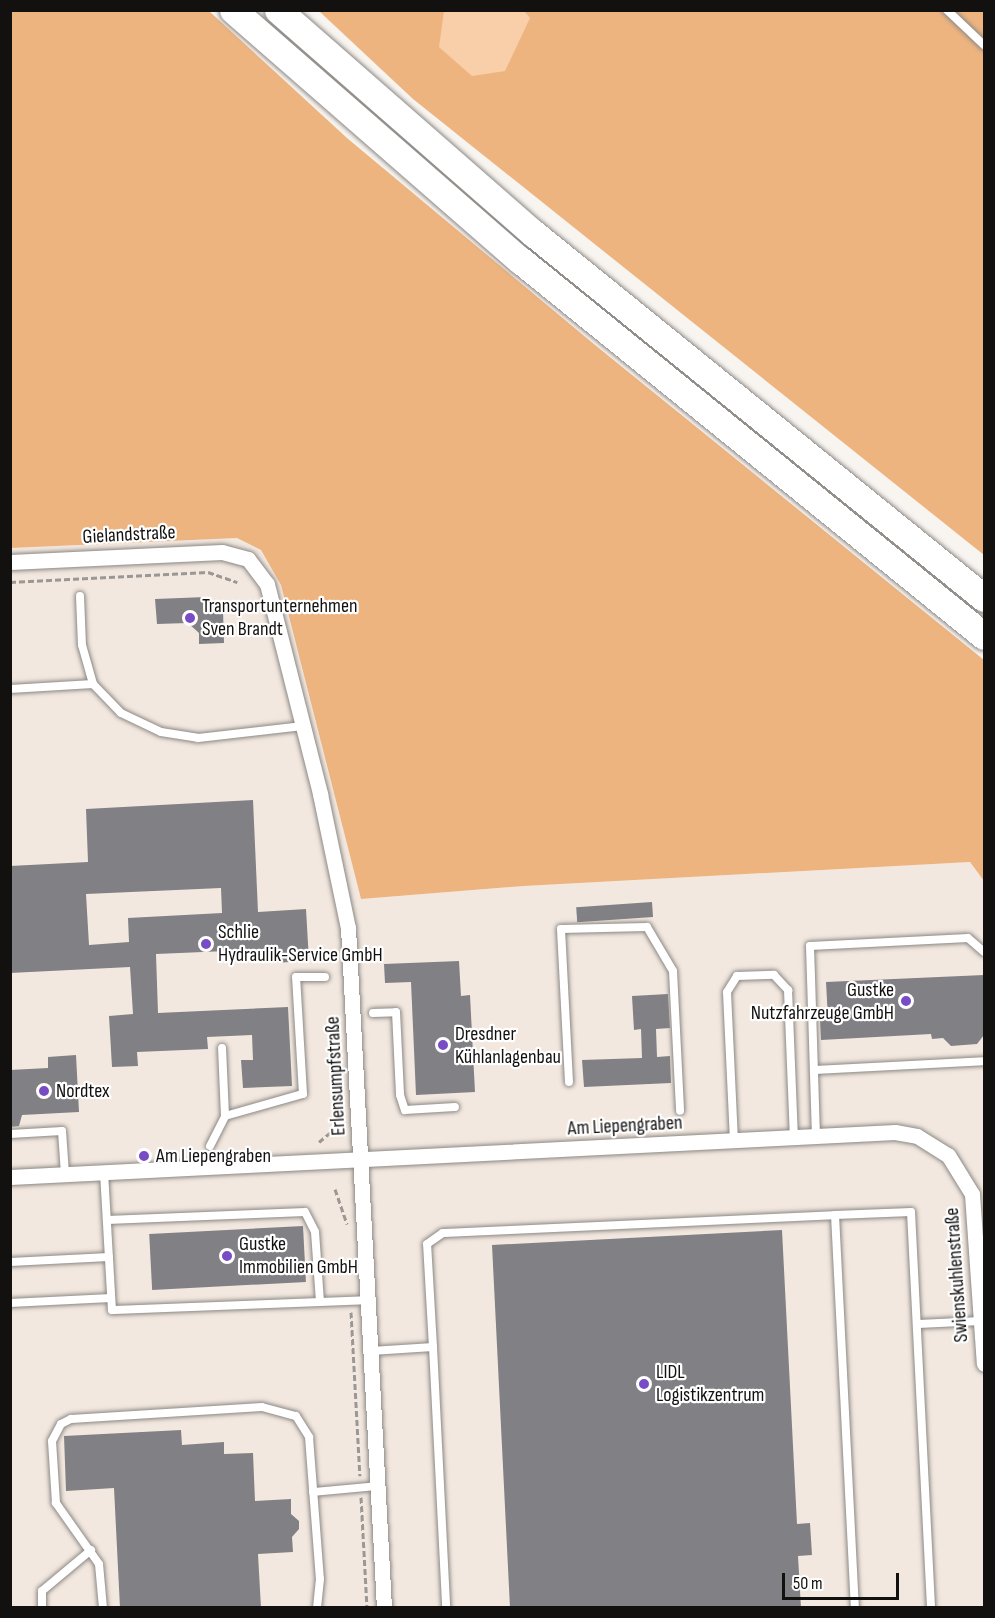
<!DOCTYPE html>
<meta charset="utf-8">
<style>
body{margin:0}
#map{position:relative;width:995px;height:1618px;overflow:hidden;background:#f8f4f0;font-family:"Sofia Sans Condensed",sans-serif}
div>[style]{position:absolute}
.built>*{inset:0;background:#f2e8df}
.green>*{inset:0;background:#edb480}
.water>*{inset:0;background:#f9cfaa}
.building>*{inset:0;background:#818084;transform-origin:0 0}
.path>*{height:3px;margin-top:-1.5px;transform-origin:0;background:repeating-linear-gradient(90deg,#9a9794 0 6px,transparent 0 9px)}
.roads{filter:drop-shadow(0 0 2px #8c8885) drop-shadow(0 0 2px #8c8885)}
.lane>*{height:8px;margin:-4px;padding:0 4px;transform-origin:4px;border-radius:4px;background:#fff}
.street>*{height:15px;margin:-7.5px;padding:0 7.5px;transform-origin:7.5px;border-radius:7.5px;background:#fff}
.highway>*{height:27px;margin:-13.5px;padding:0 13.5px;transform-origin:13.5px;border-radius:13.5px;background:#fff}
.dots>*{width:16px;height:16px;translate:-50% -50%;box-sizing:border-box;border:3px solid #fff;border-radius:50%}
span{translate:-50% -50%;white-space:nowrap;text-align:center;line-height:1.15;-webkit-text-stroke:4.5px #fff;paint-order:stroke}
.street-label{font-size:20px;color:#131110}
.poi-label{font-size:20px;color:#131110}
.left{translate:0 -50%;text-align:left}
.right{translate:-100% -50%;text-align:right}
.frame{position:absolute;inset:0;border:12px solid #131110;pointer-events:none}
.scale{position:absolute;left:782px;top:1573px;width:117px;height:27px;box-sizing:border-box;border:3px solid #131110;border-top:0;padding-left:8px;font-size:18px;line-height:21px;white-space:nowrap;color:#131110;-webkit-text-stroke:4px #fff;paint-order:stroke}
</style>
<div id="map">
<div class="built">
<i style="clip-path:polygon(237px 538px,261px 550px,281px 585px,361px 899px,524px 886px,970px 862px,984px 881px,984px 1607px,11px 1607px,10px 548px)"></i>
</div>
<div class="green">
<i style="clip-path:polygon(10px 11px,209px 11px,347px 138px,595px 345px,984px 660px,984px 881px,970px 862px,524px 886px,361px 899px,281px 585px,261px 550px,237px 538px,11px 548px)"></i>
<i style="clip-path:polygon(319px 11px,984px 11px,984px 555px,413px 99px)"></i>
</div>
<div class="water">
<i style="clip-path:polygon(444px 11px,524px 11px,530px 18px,505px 71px,472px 76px,439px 47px)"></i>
</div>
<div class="building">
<i style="clip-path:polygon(206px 597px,223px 611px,224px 643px,199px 644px,199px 633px,188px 623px,157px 624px,155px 599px)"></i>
<i style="clip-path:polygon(evenodd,253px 800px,258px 912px,306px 909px,309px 961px,271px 963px,271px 949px,156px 954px,158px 1013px,288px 1007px,292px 1086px,243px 1088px,241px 1060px,253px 1060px,252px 1035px,207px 1037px,208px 1049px,137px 1052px,138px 1066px,112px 1067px,109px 1016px,133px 1014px,130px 967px,10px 973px,10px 866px,88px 862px,86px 809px,253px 800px,221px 888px,222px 913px,128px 918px,129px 942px,89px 945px,86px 894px,221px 888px)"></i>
<i style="left:652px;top:902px;width:15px;height:76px;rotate:86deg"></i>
<i style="clip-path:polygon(459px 961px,461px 996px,470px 995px,475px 1092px,416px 1095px,411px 982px,385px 983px,384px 964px)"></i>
<i style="clip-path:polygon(984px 975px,984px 1035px,977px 1044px,951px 1046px,943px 1038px,932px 1039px,931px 1034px,821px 1040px,820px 1020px,828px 1019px,826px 982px)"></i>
<i style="clip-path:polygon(668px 994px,670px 1028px,656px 1029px,657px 1057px,670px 1056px,671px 1083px,584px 1087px,582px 1060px,642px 1058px,641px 1029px,634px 1030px,632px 996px)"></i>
<i style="clip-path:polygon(76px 1055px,79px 1112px,22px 1115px,19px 1126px,10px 1127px,10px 1070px,48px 1068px,48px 1057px)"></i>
<i style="left:303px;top:1226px;width:56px;height:154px;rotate:87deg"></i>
<i style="clip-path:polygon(782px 1230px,797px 1524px,810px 1523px,812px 1555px,798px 1556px,801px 1608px,510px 1608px,492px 1245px)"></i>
<i style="clip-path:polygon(181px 1430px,182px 1445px,224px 1442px,224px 1454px,253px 1453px,255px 1501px,291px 1499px,291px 1514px,299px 1521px,299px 1529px,292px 1537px,293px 1552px,258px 1554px,261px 1608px,120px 1608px,114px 1488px,66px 1491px,64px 1436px)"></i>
</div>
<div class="path">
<i style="left:10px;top:582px;width:198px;rotate:-2.9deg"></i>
<i style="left:208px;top:572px;width:31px;rotate:19deg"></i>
<i style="left:319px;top:1142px;width:23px;rotate:-40deg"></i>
<i style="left:335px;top:1189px;width:37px;rotate:71deg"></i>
<i style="left:351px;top:1312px;width:164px;rotate:86.9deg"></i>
<i style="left:361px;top:1497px;width:111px;rotate:86.9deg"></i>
</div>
<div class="roads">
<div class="lane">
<i style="left:947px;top:10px;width:51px;rotate:43.4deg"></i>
<i style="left:80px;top:596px;width:49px;rotate:87.7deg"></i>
<i style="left:82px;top:645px;width:41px;rotate:74.2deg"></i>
<i style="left:93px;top:684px;width:40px;rotate:46deg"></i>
<i style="left:121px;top:713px;width:44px;rotate:25.4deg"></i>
<i style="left:161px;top:732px;width:37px;rotate:9deg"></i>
<i style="left:198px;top:738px;width:106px;rotate:-6.5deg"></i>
<i style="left:10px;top:689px;width:83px;rotate:-3.4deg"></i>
<i style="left:373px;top:1013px;width:23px;rotate:-2deg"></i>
<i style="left:396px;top:1012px;width:83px;rotate:87.2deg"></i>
<i style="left:400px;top:1095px;width:16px;rotate:72deg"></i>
<i style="left:405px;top:1110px;width:50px;rotate:-3.4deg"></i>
<i style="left:814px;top:1070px;width:170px;rotate:-3deg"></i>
<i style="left:569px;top:1082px;width:153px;rotate:-93deg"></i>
<i style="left:561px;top:929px;width:86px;rotate:-1.3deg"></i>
<i style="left:647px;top:927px;width:51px;rotate:59.4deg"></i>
<i style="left:673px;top:971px;width:140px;rotate:87.1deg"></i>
<i style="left:225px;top:1116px;width:81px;rotate:-15.8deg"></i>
<i style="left:303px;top:1094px;width:117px;rotate:-93.4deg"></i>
<i style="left:296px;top:977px;width:29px"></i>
<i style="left:10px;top:1134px;width:52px;rotate:-3.3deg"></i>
<i style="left:62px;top:1131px;width:43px;rotate:86deg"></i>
<i style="left:816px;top:1137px;width:191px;rotate:-91.8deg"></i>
<i style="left:810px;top:946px;width:158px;rotate:-2.9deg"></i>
<i style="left:968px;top:938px;width:21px;rotate:41deg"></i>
<i style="left:734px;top:1141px;width:149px;rotate:-92.7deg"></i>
<i style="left:727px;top:992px;width:19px;rotate:-58deg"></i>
<i style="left:737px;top:976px;width:37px;rotate:-2deg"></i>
<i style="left:774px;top:975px;width:21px;rotate:47deg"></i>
<i style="left:788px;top:990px;width:148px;rotate:87.7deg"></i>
<i style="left:210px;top:1146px;width:34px;rotate:-63deg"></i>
<i style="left:225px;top:1116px;width:68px;rotate:-92.5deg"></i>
<i style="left:104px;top:1172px;width:138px;rotate:86.7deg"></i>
<i style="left:112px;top:1310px;width:256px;rotate:-2.2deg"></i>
<i style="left:835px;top:1215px;width:76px;rotate:-2.3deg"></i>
<i style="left:911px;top:1212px;width:397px;rotate:87.1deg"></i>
<i style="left:107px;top:1220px;width:198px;rotate:-2.3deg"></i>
<i style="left:305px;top:1212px;width:22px;rotate:63deg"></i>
<i style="left:315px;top:1232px;width:70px;rotate:85.9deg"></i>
<i style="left:10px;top:1262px;width:99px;rotate:-2.9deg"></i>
<i style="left:10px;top:1303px;width:101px;rotate:-2.8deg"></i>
<i style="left:917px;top:1324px;width:65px;rotate:-2.6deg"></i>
<i style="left:433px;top:1347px;width:103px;rotate:-93.3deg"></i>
<i style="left:427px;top:1244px;width:19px;rotate:-35deg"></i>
<i style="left:443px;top:1233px;width:392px;rotate:-2.6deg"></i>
<i style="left:835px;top:1215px;width:394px;rotate:87.1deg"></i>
<i style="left:371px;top:1351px;width:62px;rotate:-3.7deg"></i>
<i style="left:433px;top:1347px;width:261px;rotate:87.1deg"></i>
<i style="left:313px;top:1492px;width:65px;rotate:-5.3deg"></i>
<i style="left:42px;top:1608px;width:17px;rotate:-90deg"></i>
<i style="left:42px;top:1591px;width:64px;rotate:-39.9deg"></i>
<i style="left:103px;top:1608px;width:44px;rotate:-95.2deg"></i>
<i style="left:99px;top:1564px;width:75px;rotate:-125.2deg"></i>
<i style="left:56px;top:1503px;width:62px;rotate:-93.7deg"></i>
<i style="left:52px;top:1441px;width:19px;rotate:-62deg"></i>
<i style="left:61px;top:1424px;width:11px;rotate:-27deg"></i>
<i style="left:71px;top:1419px;width:191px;rotate:-3.6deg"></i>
<i style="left:262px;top:1407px;width:35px;rotate:15deg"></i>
<i style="left:296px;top:1416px;width:25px;rotate:58deg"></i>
<i style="left:309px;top:1437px;width:142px;rotate:85.6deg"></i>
<i style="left:320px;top:1579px;width:29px;rotate:96deg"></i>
</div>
<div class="street">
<i style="left:10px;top:562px;width:212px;rotate:-2.7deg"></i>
<i style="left:222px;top:552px;width:27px;rotate:15deg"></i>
<i style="left:248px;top:559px;width:31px;rotate:53deg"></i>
<i style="left:267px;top:584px;width:217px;rotate:75.8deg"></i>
<i style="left:320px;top:794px;width:137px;rotate:78.2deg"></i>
<i style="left:348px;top:928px;width:681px;rotate:86.97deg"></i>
<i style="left:10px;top:1177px;width:886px;rotate:-2.91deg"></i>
<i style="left:895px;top:1132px;width:22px;rotate:10deg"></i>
<i style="left:917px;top:1136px;width:36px;rotate:32deg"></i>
<i style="left:948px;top:1155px;width:46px;rotate:58.4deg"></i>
<i style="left:972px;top:1194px;width:170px;rotate:86deg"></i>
</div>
<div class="highway">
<i style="left:233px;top:10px;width:381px;rotate:41.1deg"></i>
<i style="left:520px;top:260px;width:597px;rotate:39.02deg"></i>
<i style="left:278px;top:10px;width:339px;rotate:41.2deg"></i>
<i style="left:533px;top:233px;width:580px;rotate:38.98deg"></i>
</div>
</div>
<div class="dots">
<i style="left:190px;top:618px;background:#784cc5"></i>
<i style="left:206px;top:944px;background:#784cc5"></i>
<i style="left:906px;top:1001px;background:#784cc5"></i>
<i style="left:443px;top:1045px;background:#784cc5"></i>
<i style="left:44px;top:1091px;background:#784cc5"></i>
<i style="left:144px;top:1156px;background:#784cc5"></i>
<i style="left:227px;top:1256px;background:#784cc5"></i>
<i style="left:644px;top:1384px;background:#784cc5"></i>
</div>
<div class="street-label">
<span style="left:129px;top:535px;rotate:-3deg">Gielandstraße</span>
<span style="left:336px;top:1076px;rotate:-93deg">Erlensumpfstraße</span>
<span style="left:625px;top:1126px;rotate:-3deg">Am Liepengraben</span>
<span style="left:957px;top:1275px;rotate:-94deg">Swienskuhlenstraße</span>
</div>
<div class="poi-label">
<span class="left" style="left:202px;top:618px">Transportunternehmen<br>Sven Brandt</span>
<span class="left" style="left:218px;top:944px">Schlie<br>Hydraulik-Service GmbH</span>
<span class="right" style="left:894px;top:1002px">Gustke<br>Nutzfahrzeuge GmbH</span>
<span class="left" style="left:455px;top:1046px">Dresdner<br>Kühlanlagenbau</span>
<span class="left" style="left:56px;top:1091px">Nordtex</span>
<span class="left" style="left:156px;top:1156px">Am Liepengraben</span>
<span class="left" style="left:239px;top:1256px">Gustke<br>Immobilien GmbH</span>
<span class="left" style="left:656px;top:1384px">LIDL<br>Logistikzentrum</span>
</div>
<div class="frame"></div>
<div class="scale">50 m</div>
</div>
